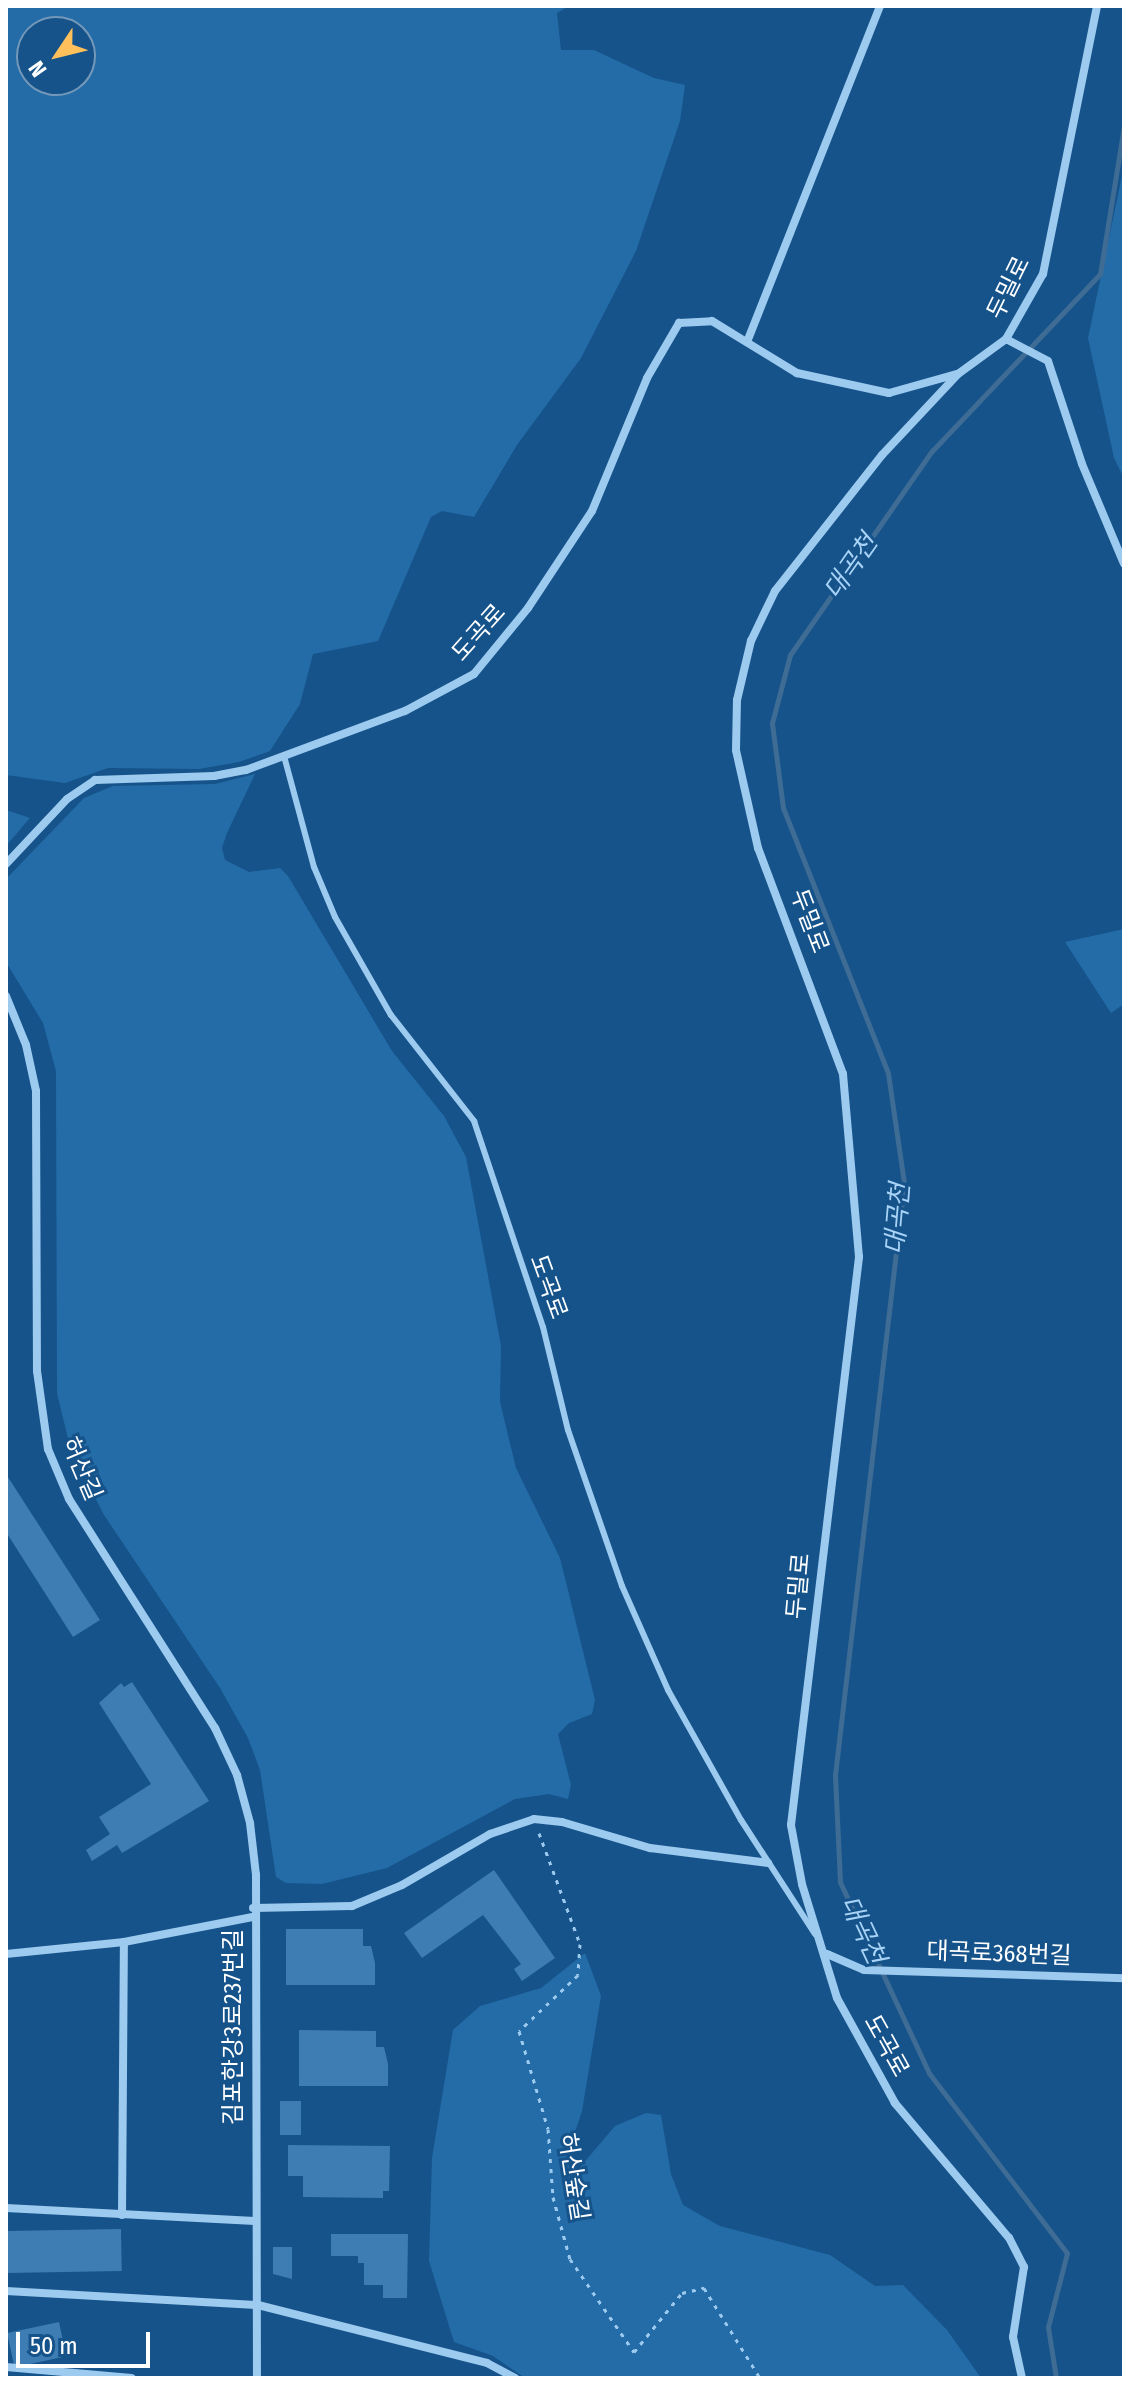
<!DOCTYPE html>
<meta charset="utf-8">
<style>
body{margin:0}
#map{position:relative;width:1130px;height:2384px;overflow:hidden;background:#15538a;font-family:"Fira Sans Condensed","Noto Sans KR",sans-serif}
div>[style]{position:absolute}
.green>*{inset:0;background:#246ca7}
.stream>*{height:5px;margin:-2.5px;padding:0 2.5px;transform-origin:2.5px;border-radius:2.5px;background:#3f6c94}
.building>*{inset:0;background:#3d7db3;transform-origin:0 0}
.path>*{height:3px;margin-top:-1.5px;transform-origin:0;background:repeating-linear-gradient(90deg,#9dcaef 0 4px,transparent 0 10px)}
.service>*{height:6px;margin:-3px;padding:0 3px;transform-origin:3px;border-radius:3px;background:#9dcaef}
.minor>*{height:8px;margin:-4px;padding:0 4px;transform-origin:4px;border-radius:4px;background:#9dcaef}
span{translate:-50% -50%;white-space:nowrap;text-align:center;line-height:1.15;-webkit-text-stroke:6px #15538a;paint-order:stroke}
.street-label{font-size:24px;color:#fff}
.water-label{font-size:26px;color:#a8d3f6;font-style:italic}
.frame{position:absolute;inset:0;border:8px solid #fff;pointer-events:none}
.north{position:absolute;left:16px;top:16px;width:80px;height:80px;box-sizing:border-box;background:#15538a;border:2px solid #7398b9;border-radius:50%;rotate:235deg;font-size:22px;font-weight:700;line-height:32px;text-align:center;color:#fff}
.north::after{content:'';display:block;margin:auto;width:28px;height:36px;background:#ffc05b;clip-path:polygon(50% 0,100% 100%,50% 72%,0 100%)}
.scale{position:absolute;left:16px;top:2332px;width:134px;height:36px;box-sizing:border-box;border:4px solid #fff;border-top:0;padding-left:10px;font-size:24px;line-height:28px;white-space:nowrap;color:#fff;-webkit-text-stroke:6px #15538a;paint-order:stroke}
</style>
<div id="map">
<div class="green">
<i style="clip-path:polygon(evenodd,6px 6px,569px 6px,557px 13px,561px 50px,594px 50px,654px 78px,685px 85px,680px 121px,636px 251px,581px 358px,517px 445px,474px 517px,442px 511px,431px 517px,378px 641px,313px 654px,300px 704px,270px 751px,239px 762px,199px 769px,108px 768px,65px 783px,6px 775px,6px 6px,32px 32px,80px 32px,80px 80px,32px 80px,32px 32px)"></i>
<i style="clip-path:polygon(1124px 166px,1124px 478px,1114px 458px,1088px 338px)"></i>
<i style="clip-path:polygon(255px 774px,227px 833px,222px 848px,225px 860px,249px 872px,280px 868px,288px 876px,392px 1051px,444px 1116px,466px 1157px,501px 1346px,500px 1402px,516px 1468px,560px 1558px,595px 1700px,592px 1714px,569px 1723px,558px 1734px,571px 1785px,568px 1799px,549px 1794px,515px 1799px,387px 1868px,322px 1884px,286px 1883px,276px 1877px,260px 1770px,248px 1738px,220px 1688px,104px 1515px,71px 1451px,57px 1393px,56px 1071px,43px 1023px,6px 962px,6px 879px,84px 798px,113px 786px,215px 784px)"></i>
<i style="clip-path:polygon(6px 810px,30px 818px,6px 846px)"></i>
<i style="clip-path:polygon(1124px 929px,1124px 1004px,1111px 1013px,1065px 942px)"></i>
<i style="clip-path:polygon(585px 1953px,601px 1996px,582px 2111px,568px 2154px,570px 2179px,615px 2126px,646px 2113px,661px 2115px,671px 2174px,683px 2205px,720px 2226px,830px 2255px,875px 2286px,903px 2285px,947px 2330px,981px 2378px,525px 2378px,493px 2356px,454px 2342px,429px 2261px,432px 2158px,453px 2030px,480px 2006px,541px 1988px)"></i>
</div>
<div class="stream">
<i style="left:1056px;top:2378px;width:52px;rotate:-98.9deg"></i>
<i style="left:1048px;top:2327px;width:76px;rotate:-75.6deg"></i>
<i style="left:1067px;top:2253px;width:227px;rotate:-127.5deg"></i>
<i style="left:929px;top:2073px;width:211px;rotate:-115deg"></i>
<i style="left:840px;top:1882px;width:107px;rotate:-92.7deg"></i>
<i style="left:835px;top:1775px;width:596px;rotate:-83.35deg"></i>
<i style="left:904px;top:1183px;width:111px;rotate:-98.3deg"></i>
<i style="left:888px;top:1073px;width:285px;rotate:-111.6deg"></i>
<i style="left:783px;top:808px;width:86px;rotate:-97.4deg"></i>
<i style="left:772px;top:723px;width:70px;rotate:-75.2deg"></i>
<i style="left:790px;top:655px;width:249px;rotate:-55.2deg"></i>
<i style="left:932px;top:451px;width:244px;rotate:-46.5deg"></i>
<i style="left:1100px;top:274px;width:151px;rotate:-80.8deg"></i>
</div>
<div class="building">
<i style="clip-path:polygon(6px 1474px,100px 1620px,73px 1637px,6px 1532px)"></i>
<i style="clip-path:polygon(132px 1682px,209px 1801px,122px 1853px,117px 1845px,92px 1861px,86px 1850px,110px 1834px,99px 1817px,151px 1784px,99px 1703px,121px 1683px,124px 1687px)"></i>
<i style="clip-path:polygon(494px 1870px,555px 1958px,522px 1981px,514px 1969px,521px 1964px,483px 1915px,422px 1958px,404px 1933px)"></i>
<i style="clip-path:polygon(286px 1929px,363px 1929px,363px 1946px,371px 1946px,375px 1963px,375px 1985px,286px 1985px)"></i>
<i style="clip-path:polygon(299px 2030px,376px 2031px,376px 2047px,384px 2047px,388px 2064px,388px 2086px,299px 2086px)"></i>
<i style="left:280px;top:2101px;width:21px;height:34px"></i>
<i style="clip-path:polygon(288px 2145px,390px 2146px,389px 2191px,383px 2191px,383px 2198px,303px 2197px,303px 2176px,288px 2176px)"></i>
<i style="left:121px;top:2229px;width:42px;height:115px;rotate:89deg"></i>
<i style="clip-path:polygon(331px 2234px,408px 2234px,407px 2298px,383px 2298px,383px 2285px,364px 2285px,364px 2263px,358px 2263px,358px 2256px,331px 2256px)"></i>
<i style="clip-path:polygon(273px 2247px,292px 2247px,292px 2279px,273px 2274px)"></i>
<i style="left:59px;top:2322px;width:35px;height:53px;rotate:78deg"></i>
</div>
<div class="path">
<i style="left:539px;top:1833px;width:118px;rotate:69.7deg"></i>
<i style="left:580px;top:1944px;width:31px;rotate:94deg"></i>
<i style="left:578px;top:1975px;width:81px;rotate:136.5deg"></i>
<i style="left:519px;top:2031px;width:102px;rotate:73.5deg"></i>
<i style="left:548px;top:2129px;width:68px;rotate:85.8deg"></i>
<i style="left:553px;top:2197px;width:64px;rotate:74.7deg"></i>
<i style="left:570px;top:2259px;width:113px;rotate:55.5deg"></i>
<i style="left:634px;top:2352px;width:76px;rotate:-50.9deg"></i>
<i style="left:682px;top:2293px;width:23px;rotate:-13deg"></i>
<i style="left:704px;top:2288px;width:106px;rotate:58.1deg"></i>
</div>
<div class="service">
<i style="left:284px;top:756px;width:115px;rotate:74.9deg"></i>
<i style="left:314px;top:867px;width:54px;rotate:67.2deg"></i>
<i style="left:335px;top:917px;width:113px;rotate:60.3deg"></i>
<i style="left:391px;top:1015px;width:135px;rotate:51.9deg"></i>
<i style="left:474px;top:1121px;width:217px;rotate:71.5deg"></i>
<i style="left:543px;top:1327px;width:106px;rotate:76.4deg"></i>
<i style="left:568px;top:1430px;width:165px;rotate:70.9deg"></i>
<i style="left:622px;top:1586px;width:114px;rotate:66.1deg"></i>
<i style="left:668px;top:1690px;width:149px;rotate:60.7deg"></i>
<i style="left:741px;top:1820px;width:136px;rotate:57deg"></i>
</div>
<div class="minor">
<i style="left:1006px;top:339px;width:47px;rotate:27.6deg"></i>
<i style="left:1048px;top:361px;width:108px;rotate:71.7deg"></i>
<i style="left:1082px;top:464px;width:108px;rotate:67.2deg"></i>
<i style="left:747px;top:342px;width:361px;rotate:-68.4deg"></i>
<i style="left:6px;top:864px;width:89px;rotate:-46.8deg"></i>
<i style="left:67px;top:799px;width:34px;rotate:-34deg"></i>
<i style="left:95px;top:780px;width:119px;rotate:-1.9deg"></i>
<i style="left:214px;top:776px;width:33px;rotate:-11deg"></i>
<i style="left:246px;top:770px;width:170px;rotate:-20.4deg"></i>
<i style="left:405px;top:711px;width:78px;rotate:-28.2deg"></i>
<i style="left:474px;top:674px;width:85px;rotate:-50.7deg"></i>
<i style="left:528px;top:608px;width:116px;rotate:-56.6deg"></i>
<i style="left:592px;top:511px;width:144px;rotate:-67.5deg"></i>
<i style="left:647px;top:378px;width:64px;rotate:-59.8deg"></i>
<i style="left:679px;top:323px;width:33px;rotate:-3deg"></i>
<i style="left:712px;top:321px;width:100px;rotate:31.5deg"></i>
<i style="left:797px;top:373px;width:94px;rotate:12.3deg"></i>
<i style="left:889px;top:393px;width:71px;rotate:-15.6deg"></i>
<i style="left:6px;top:996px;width:53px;rotate:67.8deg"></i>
<i style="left:26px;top:1045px;width:47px;rotate:77.7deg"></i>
<i style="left:36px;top:1091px;width:280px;rotate:89.8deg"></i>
<i style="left:37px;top:1371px;width:79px;rotate:82deg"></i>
<i style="left:48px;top:1449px;width:54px;rotate:67.2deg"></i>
<i style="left:69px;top:1499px;width:272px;rotate:57.5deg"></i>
<i style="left:215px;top:1728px;width:52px;rotate:64.9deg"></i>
<i style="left:237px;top:1775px;width:50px;rotate:74.8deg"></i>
<i style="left:250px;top:1823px;width:52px;rotate:83.4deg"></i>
<i style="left:256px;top:1875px;width:503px;rotate:89.89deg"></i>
<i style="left:253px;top:1908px;width:99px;rotate:-1.2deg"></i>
<i style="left:352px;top:1906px;width:54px;rotate:-22.8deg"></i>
<i style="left:402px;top:1885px;width:102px;rotate:-30.1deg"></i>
<i style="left:490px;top:1834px;width:46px;rotate:-18.8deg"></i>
<i style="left:534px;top:1819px;width:28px;rotate:6deg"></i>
<i style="left:562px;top:1822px;width:92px;rotate:16.5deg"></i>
<i style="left:650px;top:1848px;width:119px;rotate:7.2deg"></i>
<i style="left:6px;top:1954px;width:119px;rotate:-5.8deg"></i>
<i style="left:124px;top:1942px;width:131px;rotate:-11deg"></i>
<i style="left:827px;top:1954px;width:40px;rotate:23.4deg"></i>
<i style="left:864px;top:1970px;width:260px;rotate:1.8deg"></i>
<i style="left:6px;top:2208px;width:249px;rotate:3deg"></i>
<i style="left:122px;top:2215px;width:273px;rotate:-89.6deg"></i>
<i style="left:6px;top:2291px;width:252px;rotate:3.2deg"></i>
<i style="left:258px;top:2305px;width:236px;rotate:14.2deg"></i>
<i style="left:487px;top:2363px;width:32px;rotate:28deg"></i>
<i style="left:6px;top:2367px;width:126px;rotate:5deg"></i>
<i style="left:1022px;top:2378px;width:42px;rotate:-102.4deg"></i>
<i style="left:1013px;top:2337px;width:71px;rotate:-81.1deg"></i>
<i style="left:1024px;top:2267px;width:33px;rotate:-117deg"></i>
<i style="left:1009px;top:2238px;width:177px;rotate:-130.2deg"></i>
<i style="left:895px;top:2103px;width:120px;rotate:-118.9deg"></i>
<i style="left:837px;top:1998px;width:119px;rotate:-107.1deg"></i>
<i style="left:802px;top:1884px;width:60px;rotate:-100.6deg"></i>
<i style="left:791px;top:1825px;width:572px;rotate:-83.17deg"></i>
<i style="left:859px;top:1257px;width:184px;rotate:-95deg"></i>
<i style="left:843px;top:1074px;width:241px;rotate:-110.6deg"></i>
<i style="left:758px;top:848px;width:100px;rotate:-102.7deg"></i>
<i style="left:736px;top:750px;width:50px;rotate:-88.9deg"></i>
<i style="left:737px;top:700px;width:61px;rotate:-76.7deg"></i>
<i style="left:751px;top:641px;width:55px;rotate:-64.4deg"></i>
<i style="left:775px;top:591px;width:173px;rotate:-51.8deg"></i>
<i style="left:882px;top:455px;width:111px;rotate:-46.8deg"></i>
<i style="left:958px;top:374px;width:59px;rotate:-36.1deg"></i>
<i style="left:1006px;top:339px;width:75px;rotate:-60.4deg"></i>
<i style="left:1043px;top:274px;width:273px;rotate:-78.6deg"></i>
</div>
<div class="street-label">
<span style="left:1009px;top:288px;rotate:-64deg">두밀로</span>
<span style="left:479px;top:633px;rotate:-48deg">도곡로</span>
<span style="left:809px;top:921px;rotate:69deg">두밀로</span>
<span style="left:548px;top:1287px;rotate:70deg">도곡로</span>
<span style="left:81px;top:1469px;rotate:67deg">허산길</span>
<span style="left:799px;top:1586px;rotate:-85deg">두밀로</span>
<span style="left:999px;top:1954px;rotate:2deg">대곡로368번길</span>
<span style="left:234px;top:2027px;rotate:-90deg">김포한강3로237번길</span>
<span style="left:886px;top:2046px;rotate:61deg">도곡로</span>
<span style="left:573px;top:2177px;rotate:81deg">허산숲길</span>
</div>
<div class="water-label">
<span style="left:851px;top:567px;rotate:-55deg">대곡천</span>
<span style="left:898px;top:1219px;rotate:-85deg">대곡천</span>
<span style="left:862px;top:1930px;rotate:65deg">대곡천</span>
</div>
<div class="frame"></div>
<div class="north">N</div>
<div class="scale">50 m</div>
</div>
